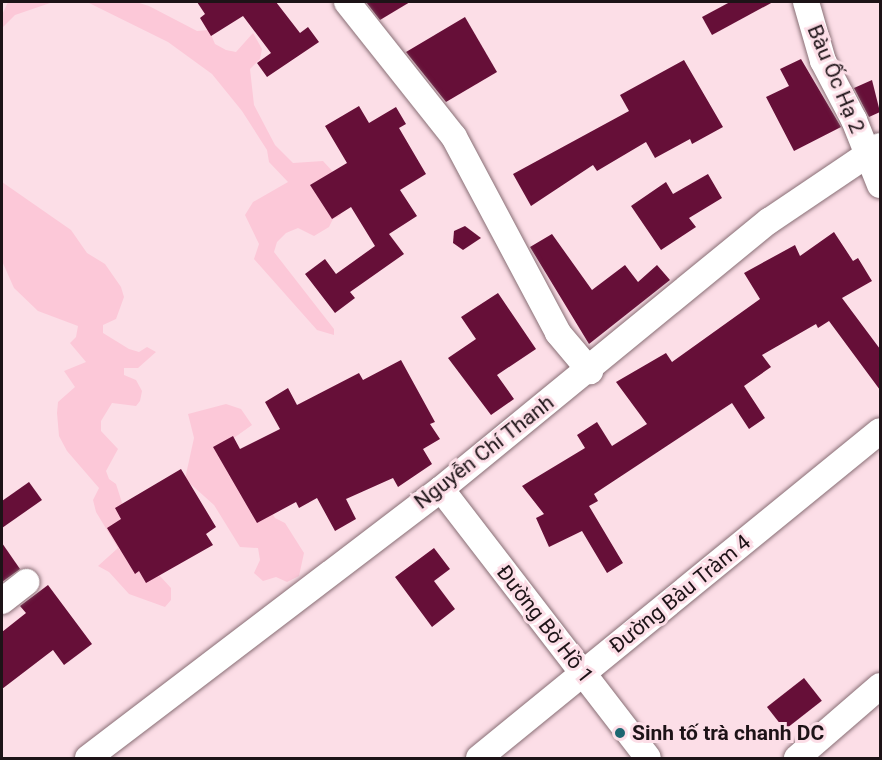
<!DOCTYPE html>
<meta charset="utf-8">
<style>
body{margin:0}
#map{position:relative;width:882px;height:760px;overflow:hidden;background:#fcdee7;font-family:Roboto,sans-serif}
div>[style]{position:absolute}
.green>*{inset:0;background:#fcc8d8}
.building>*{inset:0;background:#660f38;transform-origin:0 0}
.roads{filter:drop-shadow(0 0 2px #886e75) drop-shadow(0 0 2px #886e75)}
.street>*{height:26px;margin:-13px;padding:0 13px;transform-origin:13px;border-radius:13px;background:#fff}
.dots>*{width:16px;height:16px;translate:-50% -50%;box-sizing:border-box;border:3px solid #fcdee7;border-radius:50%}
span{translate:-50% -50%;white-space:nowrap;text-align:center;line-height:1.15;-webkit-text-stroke:6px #fcdee7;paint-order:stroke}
.street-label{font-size:21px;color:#1d1317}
.poi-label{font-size:21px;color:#1d1317;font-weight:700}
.left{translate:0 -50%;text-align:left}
.frame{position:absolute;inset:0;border:3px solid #1d1317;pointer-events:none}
</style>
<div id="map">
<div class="green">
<i style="clip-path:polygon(8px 2px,53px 2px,15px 15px,2px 28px,2px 15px)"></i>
<i style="clip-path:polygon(87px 2px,136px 2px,149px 6px,197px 31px,209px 30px,215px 44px,226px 50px,236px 52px,253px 33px,262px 49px,260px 59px,250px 69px,254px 105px,275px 145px,293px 163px,323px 161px,334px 173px,345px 198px,340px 216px,333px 219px,329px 227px,314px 236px,298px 228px,286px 233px,277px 242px,274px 252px,334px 329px,334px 335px,317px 330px,254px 259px,259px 244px,245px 215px,253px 202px,288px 182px,269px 162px,267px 150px,242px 111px,212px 74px,168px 42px)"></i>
<i style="clip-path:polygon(2px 182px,71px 230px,87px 253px,105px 264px,121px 287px,124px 297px,116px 319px,103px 325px,103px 333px,129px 349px,139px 352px,147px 347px,156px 352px,138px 368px,124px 368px,124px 375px,136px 380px,142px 391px,140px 401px,136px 406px,112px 403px,101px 421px,101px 431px,118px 449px,106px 471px,109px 479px,116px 484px,124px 509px,159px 575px,171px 588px,171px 600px,165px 607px,129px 594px,109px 572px,98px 566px,118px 548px,96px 512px,93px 500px,99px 488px,67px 451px,59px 436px,57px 413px,58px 402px,75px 387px,64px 371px,86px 362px,70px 343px,76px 337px,78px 326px,38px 311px,14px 288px,2px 261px)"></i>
<i style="clip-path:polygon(226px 404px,241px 409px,252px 425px,231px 440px,275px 518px,285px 523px,304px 553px,299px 576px,287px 582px,276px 577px,263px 581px,254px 573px,260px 560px,258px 548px,240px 547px,214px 505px,185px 479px,194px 438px,188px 414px)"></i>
</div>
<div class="building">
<i style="clip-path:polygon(197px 2px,276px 2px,300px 33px,308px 27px,319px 42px,267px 77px,257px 63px,271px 53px,243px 16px,211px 36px,200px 18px,205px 14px)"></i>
<i style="clip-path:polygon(366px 2px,410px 2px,380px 20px)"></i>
<i style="clip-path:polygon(730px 2px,773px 2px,712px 35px,702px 17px)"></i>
<i style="clip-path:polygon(465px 17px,497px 72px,446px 102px,406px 52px)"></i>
<i style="clip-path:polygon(801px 59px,841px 127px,794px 151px,766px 97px,789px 86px,780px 69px)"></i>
<i style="clip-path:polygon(684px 60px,723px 127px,692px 144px,690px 139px,655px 158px,646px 142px,597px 171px,593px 165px,531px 206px,513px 174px,629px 111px,620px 95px)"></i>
<i style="clip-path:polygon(872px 80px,880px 112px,869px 117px,854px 88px)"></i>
<i style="clip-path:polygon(359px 106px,369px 123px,396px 107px,406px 124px,399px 128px,426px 174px,400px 190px,417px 216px,389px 234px,404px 254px,350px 292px,355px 298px,335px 313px,305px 274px,325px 259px,336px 274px,375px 246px,351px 207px,332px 219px,310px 185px,347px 163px,325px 126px)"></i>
<i style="clip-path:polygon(708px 174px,722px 198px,689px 218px,696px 227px,661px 250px,631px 206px,666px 182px,673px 194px)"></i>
<i style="clip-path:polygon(465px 226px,481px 238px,463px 250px,453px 243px,454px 231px)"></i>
<i style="clip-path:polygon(834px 232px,853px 261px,858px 258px,872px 281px,842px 298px,880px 349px,880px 390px,829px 321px,818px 328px,816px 324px,762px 355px,771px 367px,744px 386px,765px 418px,749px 429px,732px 403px,594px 494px,598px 501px,589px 506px,623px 563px,607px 573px,582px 531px,549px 547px,536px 518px,544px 514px,522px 486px,585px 448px,577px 435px,597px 422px,612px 446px,647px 424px,616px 382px,666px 353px,672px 362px,760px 299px,744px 273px,795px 245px,800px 256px)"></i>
<i style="clip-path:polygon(552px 234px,592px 290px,625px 265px,638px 282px,657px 265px,670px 280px,589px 344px,530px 247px)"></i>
<i style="clip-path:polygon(498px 293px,536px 349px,497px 375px,514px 399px,491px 415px,448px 358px,476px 339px,461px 317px)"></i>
<i style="clip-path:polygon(401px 360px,435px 422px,430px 424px,440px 439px,423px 449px,432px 464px,398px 487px,393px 478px,346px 499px,356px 519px,335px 531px,317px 498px,299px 508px,296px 502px,257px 523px,213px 447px,233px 436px,240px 449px,280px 429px,265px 402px,288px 388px,297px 405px,359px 373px,363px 380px)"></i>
<i style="clip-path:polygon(181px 469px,216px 527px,206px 534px,213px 545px,146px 583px,139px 571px,135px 574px,107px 528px,121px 519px,115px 508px)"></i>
<i style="clip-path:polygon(29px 482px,42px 500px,2px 528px,2px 501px)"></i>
<i style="clip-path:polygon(2px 543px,20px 569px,2px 582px)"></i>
<i style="clip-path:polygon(434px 548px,450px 569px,434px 581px,455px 609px,432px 627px,395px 577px)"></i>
<i style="clip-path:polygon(48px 585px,92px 644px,64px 665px,53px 650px,2px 689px,2px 632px,26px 613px,20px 606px)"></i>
<i style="left:804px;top:678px;width:29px;height:47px;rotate:52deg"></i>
</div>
<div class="roads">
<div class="street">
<i style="left:347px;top:2px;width:172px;rotate:51.6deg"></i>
<i style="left:454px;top:137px;width:222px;rotate:62deg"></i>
<i style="left:558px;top:333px;width:50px;rotate:49.9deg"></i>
<i style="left:806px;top:2px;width:61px;rotate:73.9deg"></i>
<i style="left:823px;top:61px;width:67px;rotate:62.3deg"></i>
<i style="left:854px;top:120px;width:70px;rotate:68.2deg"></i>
<i style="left:441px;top:489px;width:339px;rotate:52.4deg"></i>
<i style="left:2px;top:601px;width:31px;rotate:-38deg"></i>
<i style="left:88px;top:758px;width:444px;rotate:-37.3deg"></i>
<i style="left:441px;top:489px;width:424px;rotate:-39.3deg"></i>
<i style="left:769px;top:221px;width:134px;rotate:-34deg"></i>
<i style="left:479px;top:758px;width:517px;rotate:-39.2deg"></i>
<i style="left:797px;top:758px;width:110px;rotate:-40.9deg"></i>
</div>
</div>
<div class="dots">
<i style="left:620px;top:733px;background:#1c6771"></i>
</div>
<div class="street-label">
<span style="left:836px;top:79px;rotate:67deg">Bàu Ốc Hạ 2</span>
<span style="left:484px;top:452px;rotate:-38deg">Nguyễn Chí Thanh</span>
<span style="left:680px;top:594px;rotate:-39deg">Đường Bàu Tràm 4</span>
<span style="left:545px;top:624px;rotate:52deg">Đường Bờ Hồ 1</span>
</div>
<div class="poi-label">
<span class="left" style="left:632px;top:733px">Sinh tố trà chanh DC</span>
</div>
<div class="frame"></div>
</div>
